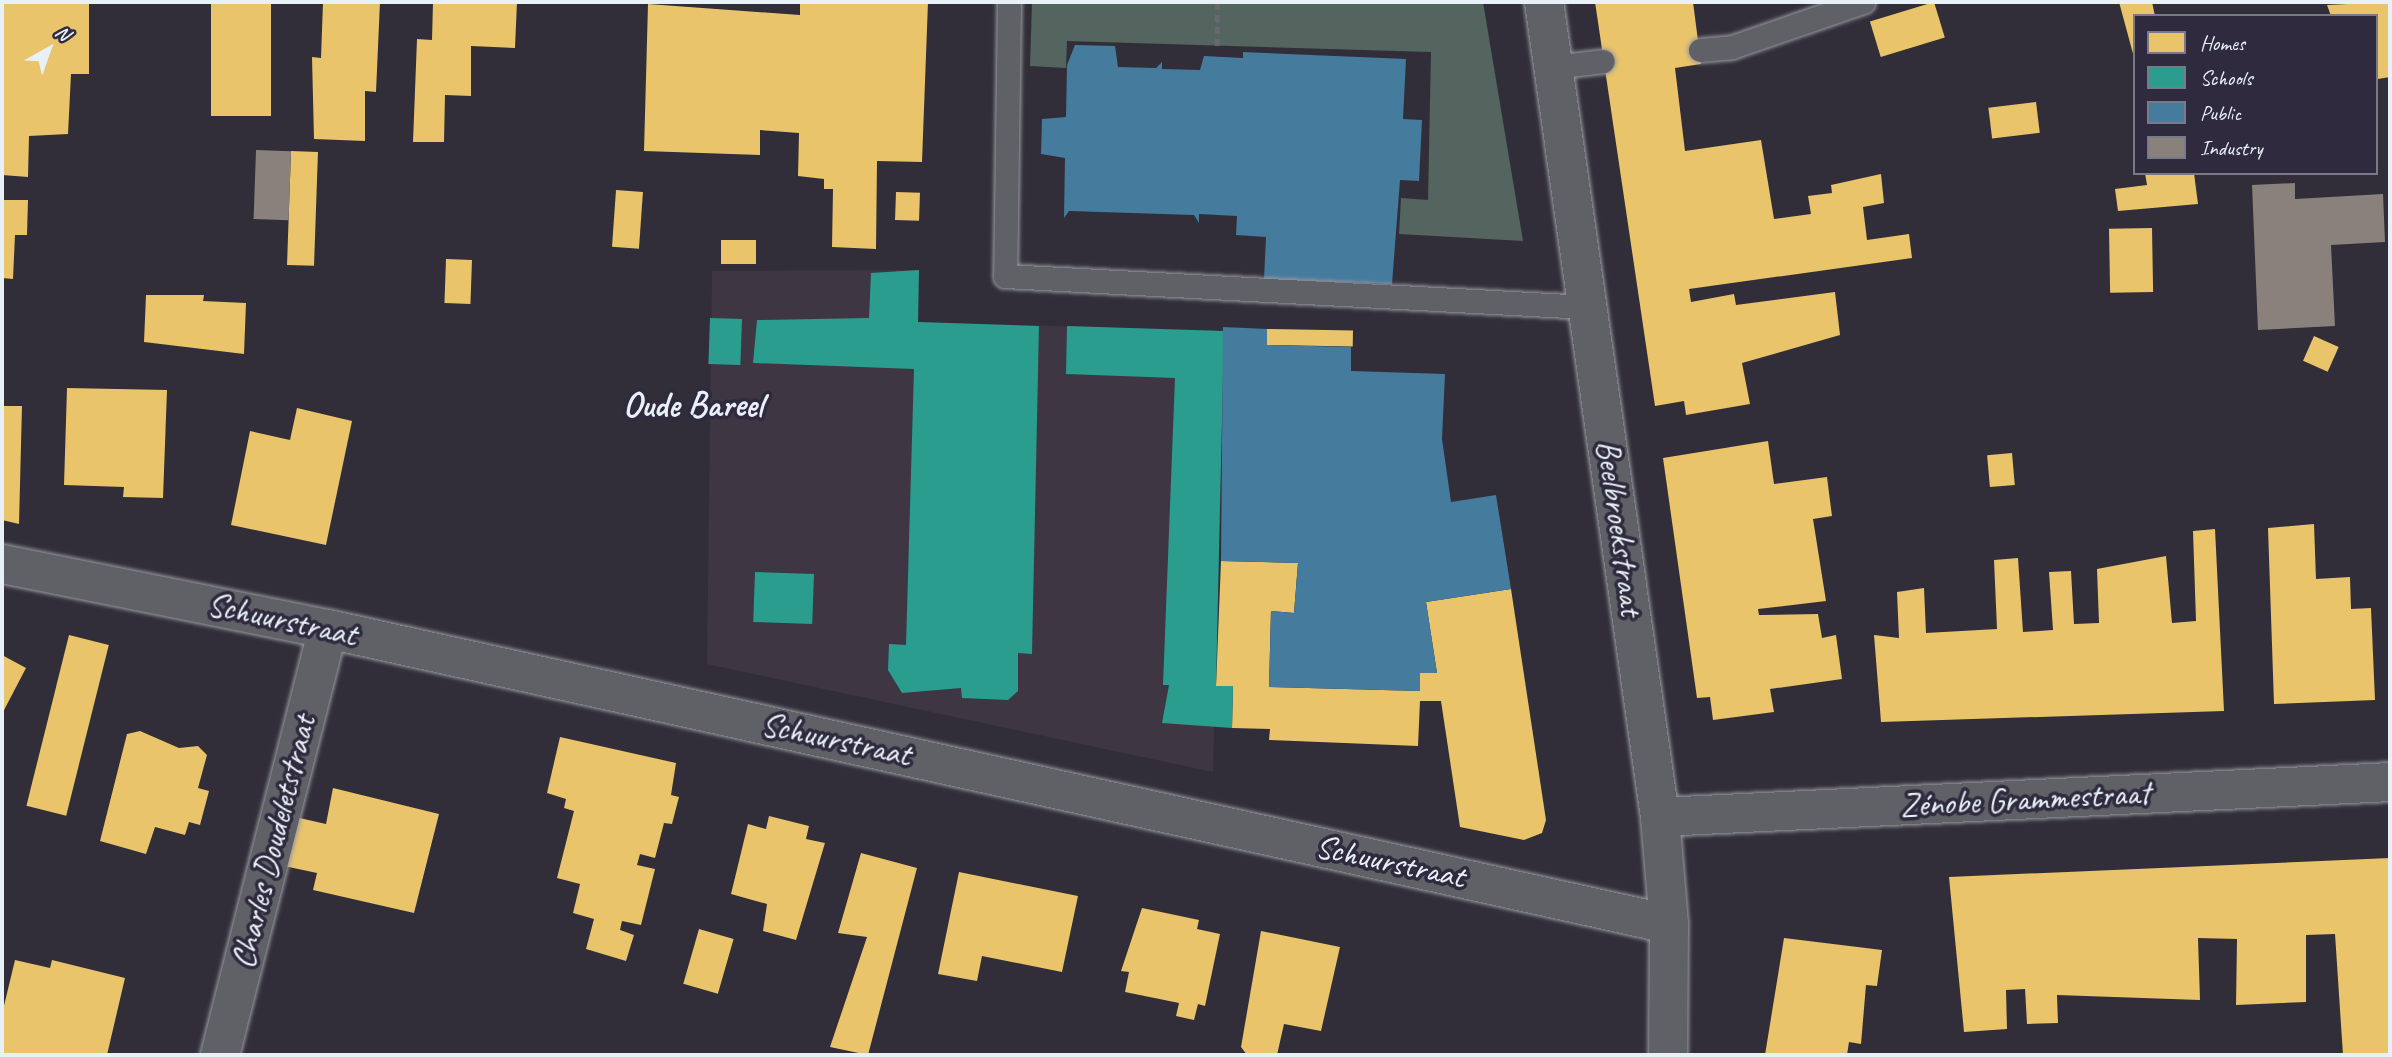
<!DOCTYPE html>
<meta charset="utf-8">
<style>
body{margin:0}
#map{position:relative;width:2392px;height:1057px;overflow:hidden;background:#312e39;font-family:Caveat,sans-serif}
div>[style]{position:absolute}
.built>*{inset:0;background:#3f3643}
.green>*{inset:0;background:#54645f}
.homes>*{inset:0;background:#e9c46a;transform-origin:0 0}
.schools>*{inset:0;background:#2a9d8f;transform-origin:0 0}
.public>*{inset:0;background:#457b9d}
.industry>*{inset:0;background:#8a817c;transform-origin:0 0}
.path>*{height:4.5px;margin-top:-2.25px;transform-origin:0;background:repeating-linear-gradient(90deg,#68686f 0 7px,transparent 0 12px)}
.roads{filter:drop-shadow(0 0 2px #98999f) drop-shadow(0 0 2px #98999f)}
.lane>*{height:23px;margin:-11.5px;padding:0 11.5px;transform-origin:11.5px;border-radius:11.5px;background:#606067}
.street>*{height:38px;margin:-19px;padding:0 19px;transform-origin:19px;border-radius:19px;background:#606067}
.secondary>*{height:38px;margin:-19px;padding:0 19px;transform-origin:19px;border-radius:19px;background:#606067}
span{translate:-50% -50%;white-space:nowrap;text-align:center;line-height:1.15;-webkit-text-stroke:7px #2f2a3d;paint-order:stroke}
.street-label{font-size:33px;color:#e8f1f8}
.neighbourhood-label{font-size:35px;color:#e8f1f8;font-weight:700}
.frame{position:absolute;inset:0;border:4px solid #e8f1f8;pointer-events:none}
.legend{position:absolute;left:2133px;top:14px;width:245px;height:161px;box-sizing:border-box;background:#2f2a3d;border:2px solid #797a88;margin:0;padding:9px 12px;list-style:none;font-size:21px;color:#e8f1f8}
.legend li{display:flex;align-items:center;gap:14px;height:35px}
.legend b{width:35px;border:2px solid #797a88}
.north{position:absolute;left:14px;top:14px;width:70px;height:70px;-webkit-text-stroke:5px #2f2a3d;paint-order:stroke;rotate:40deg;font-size:19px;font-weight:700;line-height:28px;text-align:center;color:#e8f1f8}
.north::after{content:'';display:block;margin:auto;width:24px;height:32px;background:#e8f1f8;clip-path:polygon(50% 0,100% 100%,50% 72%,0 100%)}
</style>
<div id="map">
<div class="built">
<i style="clip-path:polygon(919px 270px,918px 322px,1224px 331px,1213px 772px,707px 664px,712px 271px)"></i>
</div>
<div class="green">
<i style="clip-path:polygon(1032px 2px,1483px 2px,1523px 241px,1399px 234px,1401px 198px,1428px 200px,1431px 52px,1067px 41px,1066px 68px,1030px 66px)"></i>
</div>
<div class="homes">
<i style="clip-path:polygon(2px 2px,89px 2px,89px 74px,71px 74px,68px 134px,29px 136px,28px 177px,2px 175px)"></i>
<i style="left:211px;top:2px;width:60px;height:114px"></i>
<i style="clip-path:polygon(323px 2px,380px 2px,376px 92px,365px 91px,365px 141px,314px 139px,312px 57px,321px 58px)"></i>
<i style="clip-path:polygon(433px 2px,517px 2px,515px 48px,471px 46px,471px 96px,445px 95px,444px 142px,413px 142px,417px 39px,432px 40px)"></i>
<i style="clip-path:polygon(800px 2px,928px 2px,922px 162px,877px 161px,876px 249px,832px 247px,833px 189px,824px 189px,824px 179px,798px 176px,799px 133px,760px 130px,760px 155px,644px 151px,648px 4px,800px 15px)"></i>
<i style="clip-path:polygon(1595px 2px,1693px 2px,1701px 64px,1675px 68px,1685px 151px,1761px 140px,1774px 219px,1811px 214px,1808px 196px,1832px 193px,1831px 185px,1881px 174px,1884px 203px,1863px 207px,1867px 240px,1909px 234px,1912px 258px,1689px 289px,1691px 302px,1734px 294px,1736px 305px,1835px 292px,1840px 335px,1742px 363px,1750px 404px,1686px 415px,1684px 401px,1655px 406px)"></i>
<i style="left:1934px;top:2px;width:37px;height:67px;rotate:73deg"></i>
<i style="clip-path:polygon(2119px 2px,2152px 2px,2155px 16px,2135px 16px,2135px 61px)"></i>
<i style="clip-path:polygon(2390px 2px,2390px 77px,2378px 79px,2376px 16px,2331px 16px,2327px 5px)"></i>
<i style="left:2036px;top:102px;width:31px;height:48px;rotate:83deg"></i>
<i style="left:291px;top:151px;width:27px;height:114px;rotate:2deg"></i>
<i style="clip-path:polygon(2145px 173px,2194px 173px,2198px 204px,2118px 211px,2115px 189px,2147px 185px)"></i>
<i style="left:616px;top:190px;width:27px;height:57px;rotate:4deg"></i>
<i style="left:896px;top:192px;width:24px;height:28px;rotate:2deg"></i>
<i style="clip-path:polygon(2px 200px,28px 200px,27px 235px,15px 235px,13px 279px,2px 278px)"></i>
<i style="left:2152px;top:228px;width:64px;height:43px;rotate:89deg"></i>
<i style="left:721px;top:240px;width:35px;height:24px"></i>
<i style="left:446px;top:259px;width:26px;height:44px;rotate:2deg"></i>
<i style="clip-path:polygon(146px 295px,204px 295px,203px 301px,246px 303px,244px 354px,144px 342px)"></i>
<i style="left:1267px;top:329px;width:86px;height:16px;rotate:1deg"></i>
<i style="left:2314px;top:336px;width:27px;height:27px;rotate:24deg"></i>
<i style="clip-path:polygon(67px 388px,167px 390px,163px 498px,123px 497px,124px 487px,64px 485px)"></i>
<i style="clip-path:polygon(2px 406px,22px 406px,19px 524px,2px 520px)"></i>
<i style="clip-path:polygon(297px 408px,352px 421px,326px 545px,231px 525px,250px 431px,290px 440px)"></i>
<i style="clip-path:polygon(1768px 441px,1774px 484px,1827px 477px,1832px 516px,1813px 519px,1826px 601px,1758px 609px,1759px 615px,1818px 614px,1822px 638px,1836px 635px,1842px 679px,1770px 689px,1774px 712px,1713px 720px,1710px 697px,1697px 698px,1663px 458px)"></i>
<i style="left:2012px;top:453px;width:32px;height:25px;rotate:85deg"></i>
<i style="clip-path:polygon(2314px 524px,2316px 579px,2350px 577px,2351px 609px,2371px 608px,2375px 700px,2274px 704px,2268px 528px)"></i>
<i style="clip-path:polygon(2215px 529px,2224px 711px,1881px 722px,1874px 635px,1899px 638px,1897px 592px,1924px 588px,1926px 633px,1997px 629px,1994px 560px,2018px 558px,2023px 632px,2053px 630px,2049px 572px,2071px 571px,2074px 624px,2099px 623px,2097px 569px,2166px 556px,2172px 623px,2196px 621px,2193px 531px)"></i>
<i style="clip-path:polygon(1221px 561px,1298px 563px,1294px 613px,1271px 611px,1269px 687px,1420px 691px,1420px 673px,1437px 673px,1426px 602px,1511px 589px,1546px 820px,1542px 833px,1524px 840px,1460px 827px,1441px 701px,1420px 701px,1418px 746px,1269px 740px,1270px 729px,1232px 728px,1233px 686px,1216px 686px)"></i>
<i style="left:69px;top:635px;width:41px;height:176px;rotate:14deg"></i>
<i style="clip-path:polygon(2px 655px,26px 668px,2px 714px)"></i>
<i style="clip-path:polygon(140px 731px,179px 748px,198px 746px,207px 755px,198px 788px,209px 791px,200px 825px,189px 822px,185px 835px,155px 827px,146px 854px,100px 841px,127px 734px)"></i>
<i style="clip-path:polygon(560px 737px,676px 763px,671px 795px,679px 797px,672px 824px,664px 823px,655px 858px,640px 854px,637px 865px,655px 869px,641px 925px,622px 921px,620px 930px,634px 935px,626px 961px,586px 949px,594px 919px,573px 913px,580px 884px,557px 878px,574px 811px,564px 808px,566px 799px,547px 793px)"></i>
<i style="clip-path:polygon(333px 788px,439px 814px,414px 913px,313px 890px,317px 873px,284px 866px,295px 817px,326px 824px)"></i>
<i style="clip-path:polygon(769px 816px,809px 826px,806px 839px,825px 843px,796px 940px,763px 931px,767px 904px,731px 894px,748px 824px,766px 829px)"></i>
<i style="clip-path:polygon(861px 853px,917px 868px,868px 1055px,830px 1047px,867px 937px,838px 933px)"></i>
<i style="clip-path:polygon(2390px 858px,2390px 1055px,2343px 1055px,2335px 934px,2306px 935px,2306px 1002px,2236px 1005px,2237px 939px,2198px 938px,2200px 1000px,2057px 995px,2058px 1023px,2027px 1024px,2025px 989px,2006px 990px,2007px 1029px,1964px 1032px,1949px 877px)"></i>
<i style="clip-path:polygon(959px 872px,1078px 896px,1062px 972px,982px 956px,977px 981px,938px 974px)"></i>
<i style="clip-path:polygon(1142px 908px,1199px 920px,1197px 929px,1220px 934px,1205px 1006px,1198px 1004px,1194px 1020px,1176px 1016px,1179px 1003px,1125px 992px,1129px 972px,1121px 971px)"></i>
<i style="left:699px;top:929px;width:36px;height:57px;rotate:16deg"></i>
<i style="clip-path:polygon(1261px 931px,1340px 947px,1321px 1031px,1284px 1024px,1277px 1055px,1247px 1055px,1241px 1047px)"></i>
<i style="clip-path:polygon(1784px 938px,1882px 950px,1877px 986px,1866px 985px,1861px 1044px,1849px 1042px,1847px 1055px,1765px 1055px)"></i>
<i style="clip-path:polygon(15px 960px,50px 968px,52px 960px,125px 978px,107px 1055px,2px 1055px,2px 1014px)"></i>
</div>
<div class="schools">
<i style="clip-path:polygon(919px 270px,918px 322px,1039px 326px,1032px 654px,1018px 653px,1018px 691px,1008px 700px,962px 698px,961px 688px,902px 693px,888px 670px,889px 644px,906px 645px,914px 369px,753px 363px,757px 320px,869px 318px,871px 273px)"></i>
<i style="left:710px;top:318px;width:32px;height:46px;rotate:2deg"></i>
<i style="clip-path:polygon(1067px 326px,1224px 331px,1216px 686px,1233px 686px,1232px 728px,1162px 723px,1169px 685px,1163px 685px,1175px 378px,1066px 374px)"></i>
<i style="left:755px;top:572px;width:59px;height:50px;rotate:2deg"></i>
</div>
<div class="public">
<i style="clip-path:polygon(1075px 45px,1115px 46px,1118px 67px,1156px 68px,1162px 62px,1162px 69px,1200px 70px,1204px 56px,1243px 58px,1243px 52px,1406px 59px,1403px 119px,1422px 120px,1419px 181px,1400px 180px,1392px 284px,1264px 279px,1266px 237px,1236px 235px,1237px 216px,1199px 214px,1199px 223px,1194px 215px,1069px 211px,1064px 218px,1065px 158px,1041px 154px,1042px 119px,1066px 117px,1067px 65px)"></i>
<i style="clip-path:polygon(1223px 327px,1267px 329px,1267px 345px,1351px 347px,1351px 371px,1445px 374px,1442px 439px,1451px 502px,1496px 495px,1511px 589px,1426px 602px,1437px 673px,1420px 673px,1420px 691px,1269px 687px,1271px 611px,1294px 613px,1298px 563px,1221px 561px)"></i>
</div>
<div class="industry">
<i style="left:256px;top:150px;width:35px;height:69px;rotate:2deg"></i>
<i style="clip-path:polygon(2295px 183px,2295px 199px,2383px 194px,2385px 242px,2331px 245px,2335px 326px,2258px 330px,2252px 185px)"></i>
</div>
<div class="path">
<i style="left:1217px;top:46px;width:44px;rotate:-90deg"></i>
</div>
<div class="roads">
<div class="lane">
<i style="left:1009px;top:2px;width:274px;rotate:90.8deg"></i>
<i style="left:1005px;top:276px;width:583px;rotate:3.05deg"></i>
<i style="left:1700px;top:50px;width:32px;rotate:-5deg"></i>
<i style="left:1732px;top:47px;width:139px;rotate:-19deg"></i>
<i style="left:1553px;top:67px;width:50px;rotate:-6.8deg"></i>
</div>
<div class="street">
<i style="left:2px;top:564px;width:332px;rotate:11.3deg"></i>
<i style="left:328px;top:629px;width:1373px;rotate:12.41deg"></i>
<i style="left:1660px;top:817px;width:731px;rotate:-2.74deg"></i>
<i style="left:220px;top:1055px;width:439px;rotate:-75.8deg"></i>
</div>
<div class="secondary">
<i style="left:1544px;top:2px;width:823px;rotate:81.9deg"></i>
<i style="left:1660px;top:817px;width:107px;rotate:85.2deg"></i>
<i style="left:1669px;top:924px;width:131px;rotate:90.4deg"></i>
</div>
</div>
<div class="street-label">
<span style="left:1619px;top:528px;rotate:82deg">Beelbroekstraat</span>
<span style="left:282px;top:620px;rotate:12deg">Schuurstraat</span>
<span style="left:836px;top:740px;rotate:12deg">Schuurstraat</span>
<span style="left:2025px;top:800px;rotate:-3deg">Zénobe Grammestraat</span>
<span style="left:274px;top:842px;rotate:-76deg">Charles Doudeletstraat</span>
<span style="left:1390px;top:862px;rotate:12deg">Schuurstraat</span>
</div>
<div class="neighbourhood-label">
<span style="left:693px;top:405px">Oude Bareel</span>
</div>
<div class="frame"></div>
<ul class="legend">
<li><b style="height:19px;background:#e9c46a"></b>Homes</li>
<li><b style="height:19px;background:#2a9d8f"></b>Schools</li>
<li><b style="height:19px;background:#457b9d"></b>Public</li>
<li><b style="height:19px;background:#8a817c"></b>Industry</li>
</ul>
<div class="north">N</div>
</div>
